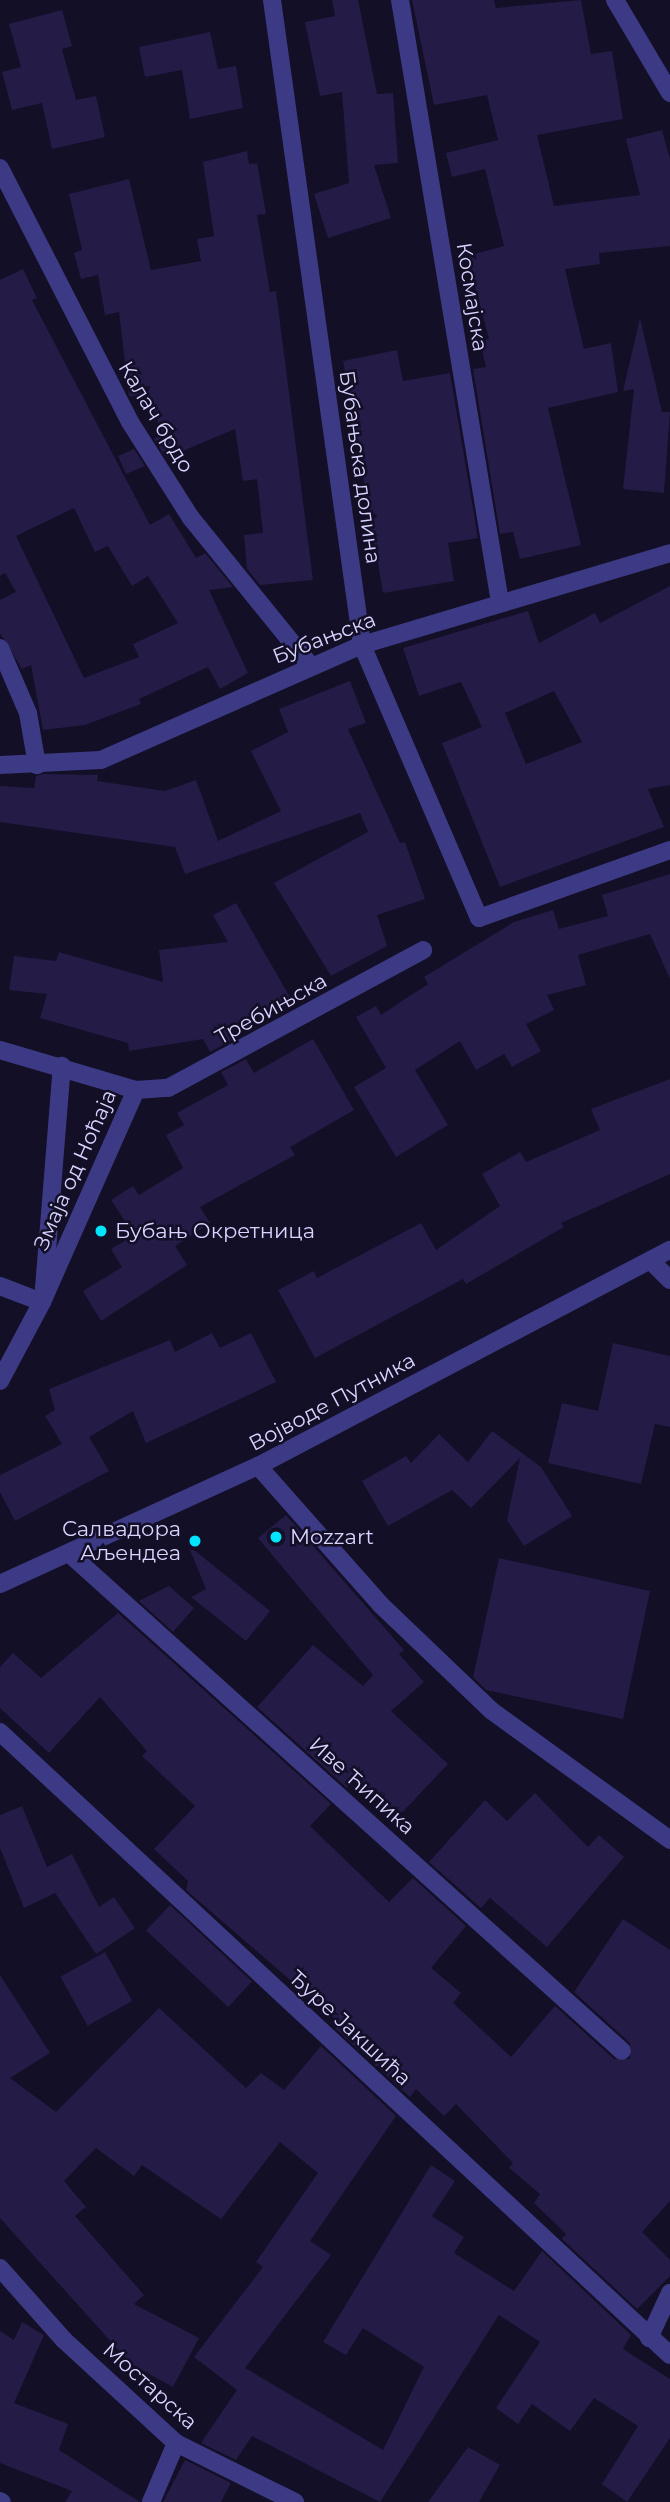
<!DOCTYPE html>
<meta charset="utf-8">
<style>
body{margin:0}
#map{position:relative;width:670px;height:2502px;overflow:hidden;background:#130f26;font-family:Montserrat,sans-serif}
div>[style]{position:absolute}
.building>*{inset:0;background:#241b47;transform-origin:0 0}
.minor>*{height:18px;margin:-9px;padding:0 9px;transform-origin:9px;border-radius:9px;background:#3d3a85}
.dots>*{width:19px;height:19px;translate:-50% -50%;box-sizing:border-box;border:4px solid #130f26;border-radius:50%}
span{translate:-50% -50%;white-space:nowrap;text-align:center;line-height:1.15;-webkit-text-stroke:5px #130f26;paint-order:stroke}
.street-label{font-size:21px;color:#d9d4ff}
.poi-label{font-size:21px;color:#d9d4ff}
.left{translate:0 -50%;text-align:left}
.right{translate:-100% -50%;text-align:right}
</style>
<div id="map">
<div class="building">
<i style="clip-path:polygon(332px 0,358px 0,377px 94px,393px 93px,398px 163px,374px 165px,391px 218px,328px 238px,314px 194px,349px 183px,342px 92px,320px 96px,305px 22px,335px 16px)"></i>
<i style="clip-path:polygon(412px 0,494px 0,496px 8px,581px 0,591px 54px,612px 51px,623px 119px,537px 135px,554px 206px,640px 195px,626px 139px,662px 130px,670px 159px,670px 246px,599px 253px,600px 264px,565px 269px,584px 349px,611px 343px,618px 392px,548px 408px,581px 545px,520px 559px,513px 532px,500px 534px,473px 369px,486px 367px,480px 341px,489px 339px,467px 256px,504px 246px,485px 169px,452px 177px,446px 153px,498px 140px,487px 95px,434px 105px)"></i>
<i style="clip-path:polygon(62px 10px,72px 46px,62px 49px,76px 100px,96px 96px,105px 137px,52px 149px,42px 103px,12px 110px,2px 72px,21px 67px,9px 24px)"></i>
<i style="clip-path:polygon(210px 32px,218px 69px,236px 66px,243px 108px,190px 119px,182px 70px,145px 77px,139px 47px)"></i>
<i style="clip-path:polygon(247px 151px,249px 164px,257px 163px,266px 214px,257px 215px,270px 292px,276px 291px,313px 580px,260px 585px,247px 569px,244px 535px,263px 533px,257px 479px,243px 481px,235px 429px,166px 458px,154px 439px,163px 434px,147px 396px,129px 396px,119px 312px,105px 315px,98px 275px,81px 279px,74px 253px,82px 250px,69px 194px,129px 179px,151px 270px,201px 261px,197px 239px,214px 236px,203px 162px)"></i>
<i style="clip-path:polygon(evenodd,23px 269px,37px 298px,32px 300px,150px 525px,169px 514px,196px 558px,205px 553px,233px 587px,209px 590px,248px 673px,220px 689px,208px 667px,139px 699px,141px 704px,85px 725px,43px 730px,31px 665px,22px 669px,0 633px,0 600px,16px 592px,5px 573px,0 576px,0 280px,23px 269px,74px 508px,95px 552px,108px 546px,132px 586px,148px 576px,178px 623px,133px 644px,139px 657px,84px 678px,16px 536px,74px 508px)"></i>
<i style="clip-path:polygon(640px 318px,662px 412px,670px 412px,664px 493px,623px 489px,634px 389px,623px 391px)"></i>
<i style="clip-path:polygon(397px 350px,403px 381px,450px 373px,478px 538px,448px 543px,454px 581px,383px 593px,343px 361px)"></i>
<i style="clip-path:polygon(134px 449px,145px 466px,126px 474px,118px 456px)"></i>
<i style="clip-path:polygon(evenodd,670px 586px,670px 785px,648px 789px,664px 827px,500px 887px,442px 743px,482px 727px,461px 682px,419px 696px,403px 648px,528px 611px,539px 643px,595px 613px,600px 623px,670px 586px,554px 691px,582px 742px,526px 764px,505px 713px,554px 691px)"></i>
<i style="clip-path:polygon(350px 681px,366px 723px,348px 729px,400px 843px,405px 842px,425px 899px,377px 915px,387px 946px,331px 976px,274px 883px,368px 832px,360px 813px,185px 874px,175px 847px,0 822px,0 786px,34px 788px,36px 776px,43px 774px,98px 775px,97px 781px,165px 791px,196px 780px,218px 841px,281px 811px,251px 751px,288px 732px,279px 709px)"></i>
<i style="clip-path:polygon(670px 874px,670px 979px,650px 934px,578px 955px,586px 985px,547px 995px,554px 1010px,526px 1024px,541px 1051px,512px 1067px,504px 1054px,476px 1070px,460px 1041px,415px 1070px,448px 1125px,396px 1157px,354px 1087px,386px 1068px,356px 1017px,376px 1006px,381px 1015px,428px 984px,424px 977px,514px 922px,553px 910px,559px 929px,608px 916px,602px 895px)"></i>
<i style="clip-path:polygon(236px 903px,291px 999px,231px 1030px,236px 1038px,210px 1052px,203px 1039px,129px 1051px,128px 1043px,40px 1018px,47px 994px,9px 990px,14px 956px,56px 961px,59px 952px,163px 982px,159px 950px,228px 942px,213px 915px)"></i>
<i style="clip-path:polygon(313px 1039px,354px 1110px,290px 1147px,295px 1155px,200px 1207px,210px 1223px,175px 1246px,187px 1265px,101px 1321px,83px 1291px,122px 1267px,111px 1249px,134px 1235px,111px 1200px,133px 1186px,139px 1195px,183px 1168px,166px 1135px,184px 1125px,177px 1113px,228px 1085px,221px 1072px,246px 1059px,254px 1073px)"></i>
<i style="clip-path:polygon(670px 1079px,670px 1174px,561px 1223px,564px 1227px,466px 1284px,463px 1279px,315px 1358px,278px 1290px,314px 1271px,317px 1278px,421px 1223px,436px 1250px,500px 1206px,482px 1174px,520px 1152px,526px 1162px,600px 1130px,591px 1109px)"></i>
<i style="clip-path:polygon(212px 1333px,220px 1348px,251px 1333px,276px 1382px,146px 1443px,133px 1411px,89px 1437px,109px 1471px,15px 1521px,0 1492px,0 1475px,62px 1444px,45px 1416px,55px 1410px,49px 1389px,170px 1340px,175px 1352px)"></i>
<i style="clip-path:polygon(613px 1343px,670px 1356px,670px 1427px,655px 1424px,641px 1484px,548px 1463px,562px 1403px,598px 1411px)"></i>
<i style="clip-path:polygon(492px 1431px,541px 1467px,572px 1516px,524px 1546px,507px 1520px,520px 1458px,471px 1508px,452px 1490px,388px 1526px,362px 1481px,406px 1456px,411px 1463px,439px 1434px,468px 1462px)"></i>
<i style="clip-path:polygon(286px 1515px,404px 1650px,399px 1654px,424px 1682px,391px 1711px,448px 1764px,398px 1817px,354px 1780px,347px 1788px,257px 1707px,313px 1645px,363px 1686px,373px 1675px,258px 1538px)"></i>
<i style="clip-path:polygon(188px 1545px,270px 1611px,246px 1641px,191px 1597px,206px 1589px)"></i>
<i style="clip-path:polygon(499px 1558px,650px 1591px,623px 1719px,486px 1690px,473px 1677px)"></i>
<i style="clip-path:polygon(169px 1586px,194px 1608px,173px 1632px,139px 1601px)"></i>
<i style="clip-path:polygon(118px 1613px,331px 1804px,310px 1826px,389px 1902px,413px 1878px,466px 1926px,431px 1968px,461px 1993px,453px 2003px,511px 2057px,555px 2006px,614px 2059px,630px 2059px,630px 2043px,574px 1992px,623px 1919px,670px 1950px,670px 2201px,642px 2232px,670px 2260px,670px 2276px,637px 2309px,562px 2239px,566px 2234px,534px 2203px,540px 2194px,509px 2168px,513px 2163px,456px 2104px,444px 2116px,416px 2089px,410px 2097px,335px 2028px,340px 2023px,186px 1890px,188px 1881px,154px 1849px,195px 1806px,142px 1756px,147px 1751px,100px 1697px,49px 1753px,0 1708px,0 1667px,13px 1653px,41px 1678px)"></i>
<i style="clip-path:polygon(535px 1793px,588px 1847px,599px 1835px,624px 1857px,547px 1947px,490px 1898px,481px 1908px,429px 1862px,485px 1800px,507px 1821px)"></i>
<i style="clip-path:polygon(22px 1806px,47px 1867px,72px 1854px,99px 1907px,114px 1897px,135px 1928px,96px 1954px,55px 1893px,24px 1908px,0 1848px,0 1815px)"></i>
<i style="left:170px;top:1905px;width:112px;height:35px;rotate:43deg"></i>
<i style="left:105px;top:1952px;width:56px;height:51px;rotate:61deg"></i>
<i style="clip-path:polygon(0 1975px,50px 2053px,10px 2078px,56px 2112px,159px 2008px,246px 2088px,261px 2073px,284px 2090px,321px 2046px,396px 2116px,310px 2241px,331px 2255px,245px 2368px,383px 2450px,424px 2367px,363px 2328px,346px 2355px,323px 2342px,431px 2165px,455px 2181px,432px 2216px,464px 2237px,454px 2253px,514px 2291px,542px 2251px,631px 2335px,623px 2349px,670px 2379px,670px 2438px,627px 2502px,602px 2484px,638px 2426px,594px 2398px,570px 2431px,532px 2404px,518px 2424px,496px 2408px,540px 2342px,499px 2315px,380px 2502px,252px 2436px,236px 2460px,201px 2443px,237px 2390px,194px 2357px,263px 2267px,256px 2262px,318px 2173px,280px 2142px,221px 2219px,142px 2165px,134px 2176px,96px 2148px,64px 2181px,86px 2207px,75px 2216px,144px 2295px,134px 2304px,199px 2338px,173px 2387px,131px 2364px,0 2218px)"></i>
<i style="clip-path:polygon(22px 2322px,44px 2335px,14px 2403px,68px 2424px,59px 2450px,140px 2502px,65px 2502px,72px 2491px,0 2463px,0 2331px,14px 2340px)"></i>
<i style="clip-path:polygon(468px 2447px,500px 2465px,479px 2502px,428px 2502px)"></i>
<i style="clip-path:polygon(185px 2460px,231px 2483px,221px 2502px,163px 2502px)"></i>
</div>
<div class="minor">
<i style="left:272px;top:0;width:651px;rotate:82.06deg"></i>
<i style="left:362px;top:645px;width:297px;rotate:66.8deg"></i>
<i style="left:479px;top:918px;width:203px;rotate:-19.6deg"></i>
<i style="left:400px;top:0;width:610px;rotate:80.57deg"></i>
<i style="left:615px;top:0;width:108px;rotate:59.4deg"></i>
<i style="left:0;top:168px;width:285px;rotate:62.9deg"></i>
<i style="left:130px;top:422px;width:114px;rotate:57.6deg"></i>
<i style="left:191px;top:518px;width:189px;rotate:51deg"></i>
<i style="left:0;top:648px;width:71px;rotate:66.7deg"></i>
<i style="left:28px;top:713px;width:53px;rotate:80.2deg"></i>
<i style="left:0;top:765px;width:101px;rotate:-2.8deg"></i>
<i style="left:101px;top:760px;width:285px;rotate:-23.8deg"></i>
<i style="left:362px;top:645px;width:321px;rotate:-16.6deg"></i>
<i style="left:0;top:1050px;width:142px;rotate:16.4deg"></i>
<i style="left:136px;top:1090px;width:32px;rotate:-4deg"></i>
<i style="left:168px;top:1088px;width:290px;rotate:-28.4deg"></i>
<i style="left:651px;top:1261px;width:27px;rotate:45deg"></i>
<i style="left:0;top:1286px;width:45px;rotate:20.9deg"></i>
<i style="left:44px;top:1288px;width:223px;rotate:-85.4deg"></i>
<i style="left:0;top:1381px;width:89px;rotate:-62deg"></i>
<i style="left:42px;top:1302px;width:232px;rotate:-66.1deg"></i>
<i style="left:258px;top:1466px;width:186px;rotate:48.5deg"></i>
<i style="left:381px;top:1605px;width:153px;rotate:43.7deg"></i>
<i style="left:492px;top:1711px;width:220px;rotate:35.9deg"></i>
<i style="left:71px;top:1555px;width:741px;rotate:41.99deg"></i>
<i style="left:0;top:1584px;width:284px;rotate:-24.6deg"></i>
<i style="left:258px;top:1466px;width:465px;rotate:-27.7deg"></i>
<i style="left:0;top:1732px;width:915px;rotate:42.92deg"></i>
<i style="left:0;top:2268px;width:96px;rotate:48.4deg"></i>
<i style="left:64px;top:2340px;width:152px;rotate:42.6deg"></i>
<i style="left:176px;top:2443px;width:133px;rotate:26.4deg"></i>
<i style="left:649px;top:2338px;width:50px;rotate:-65deg"></i>
<i style="left:0;top:2501px;width:2px;rotate:27deg"></i>
<i style="left:151px;top:2502px;width:64px;rotate:-67deg"></i>
</div>
<div class="dots">
<i style="left:101px;top:1231px;background:#00e5ff"></i>
<i style="left:276px;top:1537px;background:#00e5ff"></i>
<i style="left:195px;top:1541px;background:#00e5ff"></i>
</div>
<div class="street-label">
<span style="left:472px;top:297px;rotate:81deg">Космајска</span>
<span style="left:156px;top:417px;rotate:59deg">Калач брдо</span>
<span style="left:360px;top:467px;rotate:82deg">Бубањска долина</span>
<span style="left:324px;top:638px;rotate:-21deg">Бубањска</span>
<span style="left:271px;top:1009px;rotate:-29deg">Требињска</span>
<span style="left:75px;top:1170px;rotate:-66deg">Змаја од Ноћаја</span>
<span style="left:332px;top:1402px;rotate:-28deg">Војводе Путника</span>
<span style="left:362px;top:1786px;rotate:42deg">Иве Ћипика</span>
<span style="left:350px;top:2028px;rotate:43deg">Ђуре Јакшића</span>
<span style="left:150px;top:2386px;rotate:42deg">Мостарска</span>
</div>
<div class="poi-label">
<span class="left" style="left:115px;top:1231px">Бубањ Окретница</span>
<span class="right" style="left:181px;top:1541px">Салвадора<br>Аљендеа</span>
<span class="left" style="left:290px;top:1537px">Mozzart</span>
</div>
</div>
